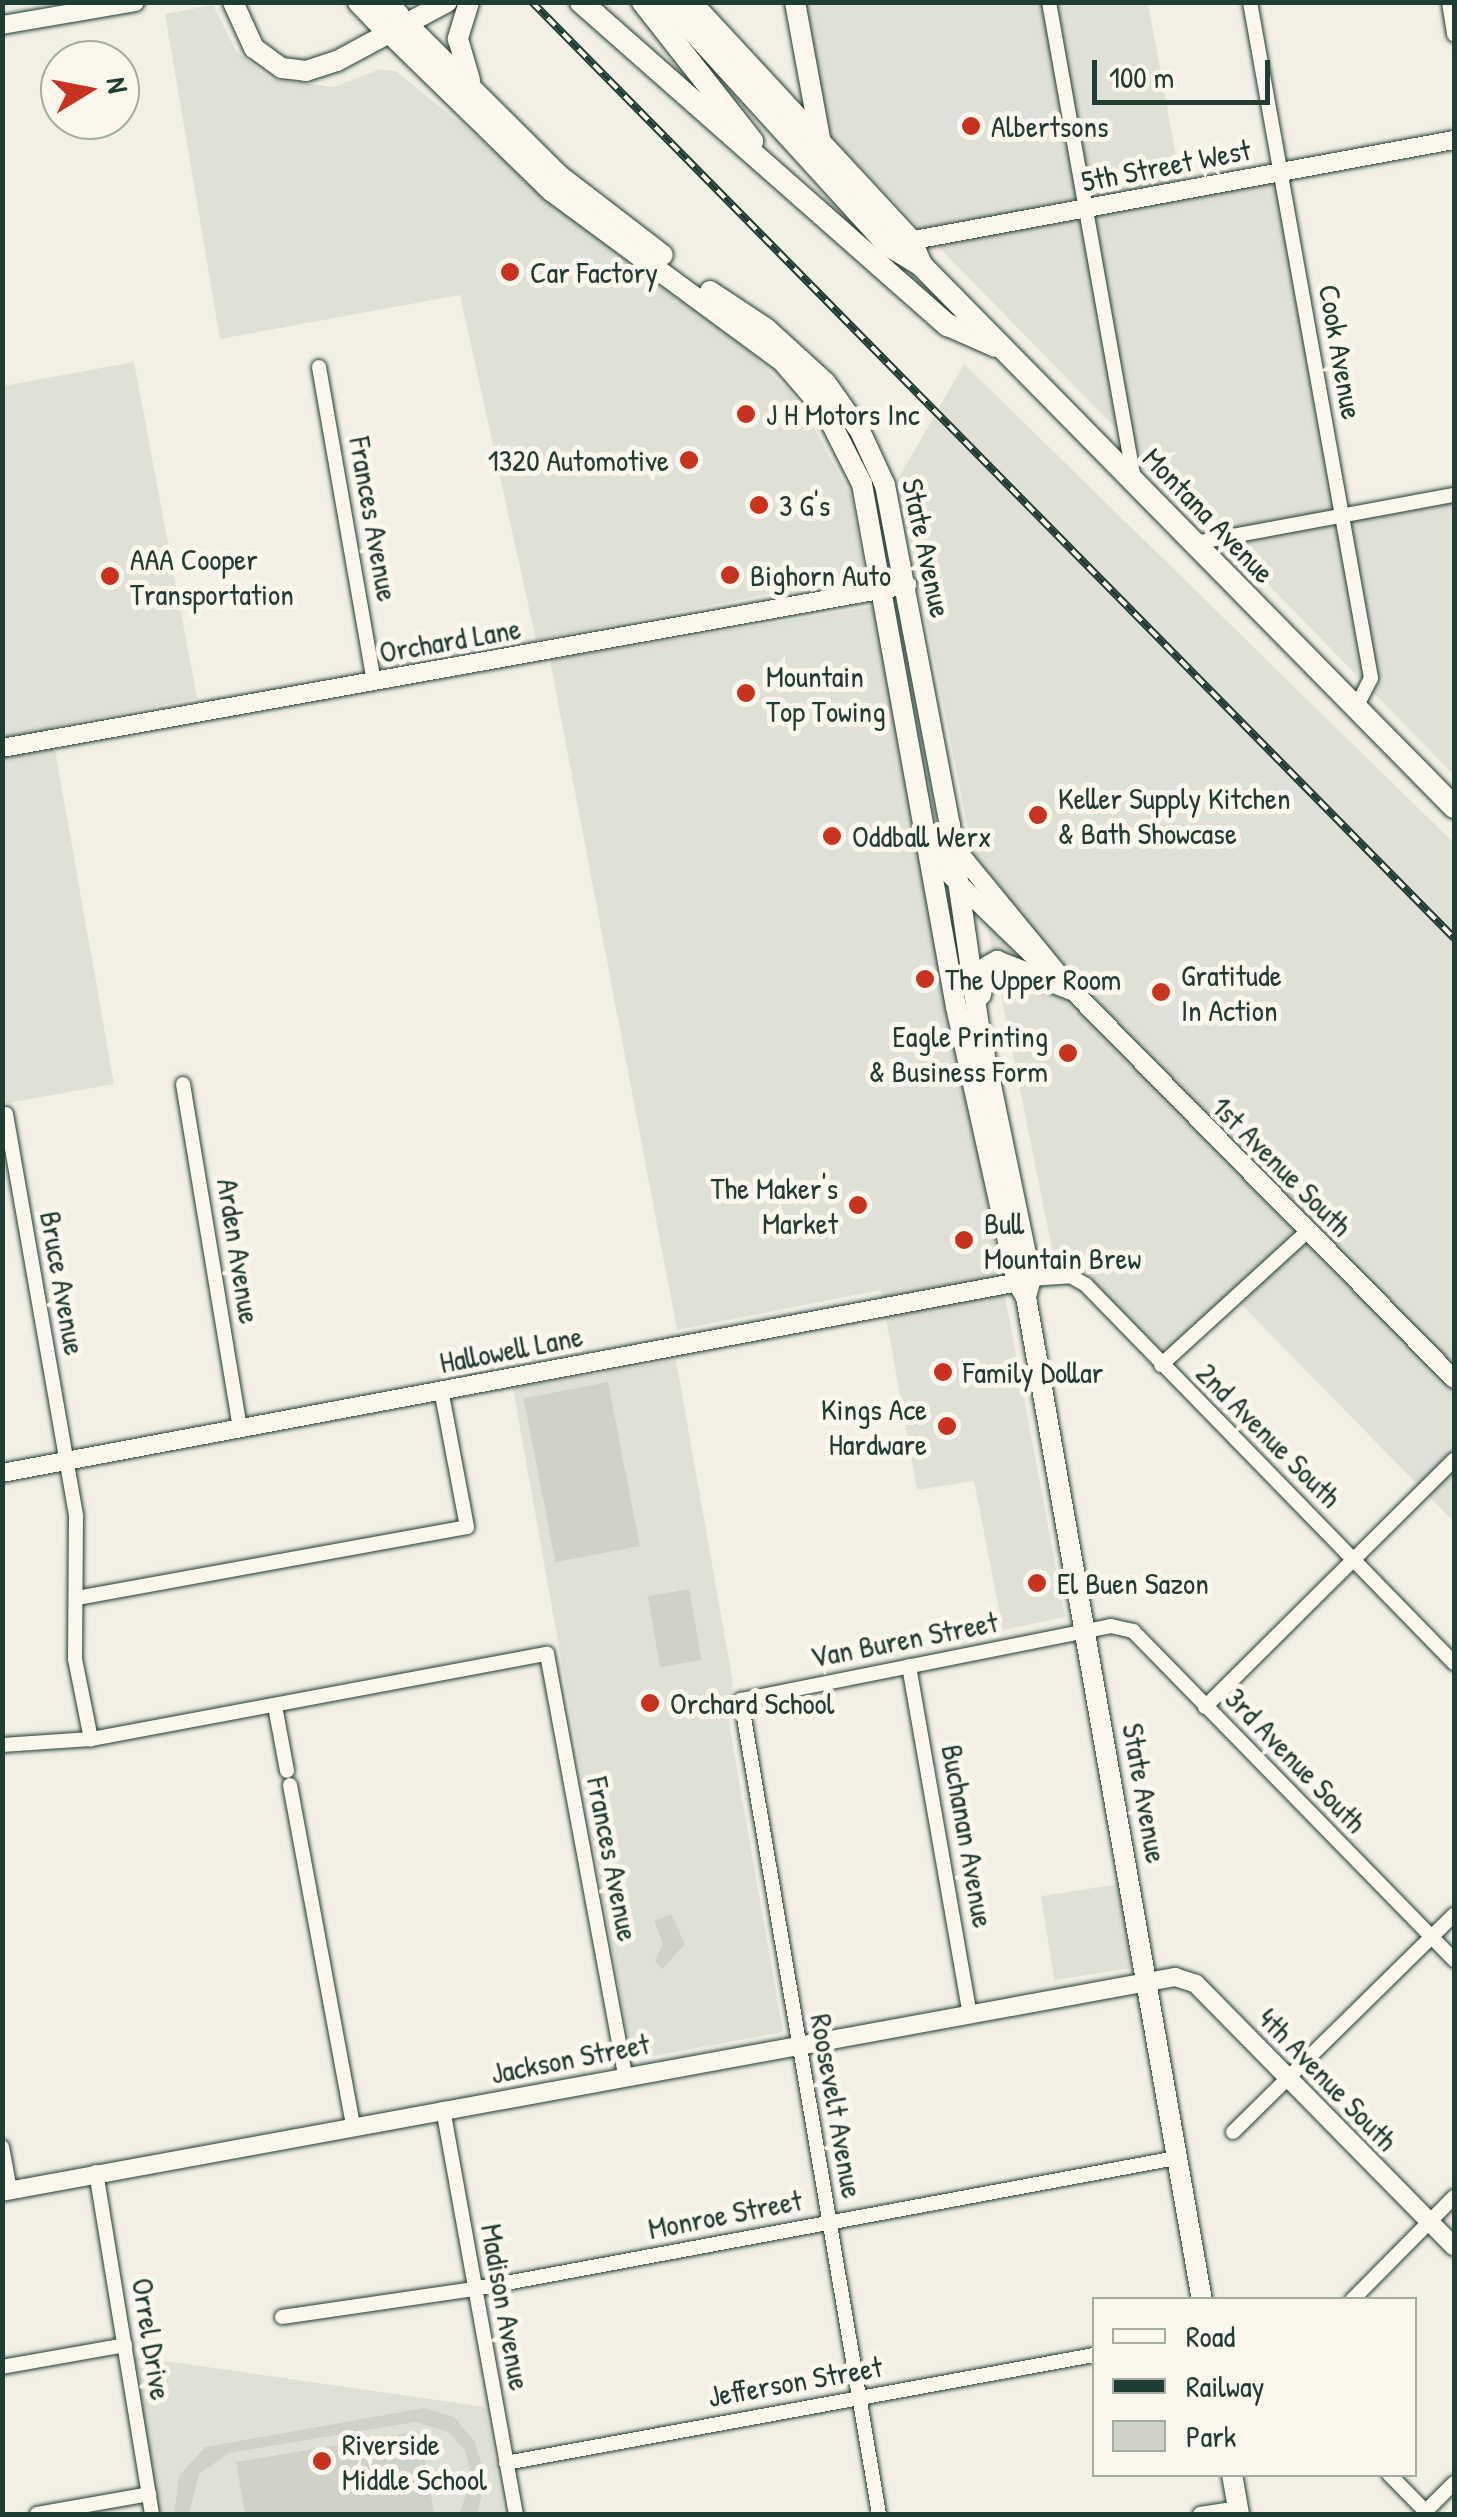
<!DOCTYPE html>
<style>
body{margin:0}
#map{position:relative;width:1457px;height:2517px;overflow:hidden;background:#f2f0e5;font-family:"Patrick Hand",sans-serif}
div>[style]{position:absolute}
.built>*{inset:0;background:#e0e1d6;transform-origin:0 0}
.green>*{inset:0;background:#cfd2c8;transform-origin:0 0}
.roads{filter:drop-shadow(0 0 2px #1f3d34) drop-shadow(0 0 2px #1f3d34)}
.minor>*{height:14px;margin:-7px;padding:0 7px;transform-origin:7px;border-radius:7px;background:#fbf7ec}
.tertiary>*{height:18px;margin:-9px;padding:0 9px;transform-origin:9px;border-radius:9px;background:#fbf7ec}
.secondary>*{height:20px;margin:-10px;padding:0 10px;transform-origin:10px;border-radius:10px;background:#fbf7ec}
.primary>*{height:22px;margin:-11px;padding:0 11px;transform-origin:11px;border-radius:11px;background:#fbf7ec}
.rail>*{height:8px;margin-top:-4px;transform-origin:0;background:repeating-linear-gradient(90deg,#fbf7ec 0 11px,#1f3d34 0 22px);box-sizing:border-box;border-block:2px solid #1f3d34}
.dots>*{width:28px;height:28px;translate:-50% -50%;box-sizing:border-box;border:5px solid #fbf7ec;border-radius:50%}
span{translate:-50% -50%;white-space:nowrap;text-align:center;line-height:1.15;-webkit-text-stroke:10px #fbf7ec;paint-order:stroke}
.poi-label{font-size:30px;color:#1f3d34}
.left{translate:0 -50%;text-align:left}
.right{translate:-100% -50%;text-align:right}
.street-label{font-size:30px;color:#1f3d34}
.frame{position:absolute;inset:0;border:5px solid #1f3d34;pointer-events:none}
.legend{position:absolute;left:1092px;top:2297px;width:325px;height:180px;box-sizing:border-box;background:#fbf7ec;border:2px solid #a3ada2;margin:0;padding:12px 18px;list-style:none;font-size:30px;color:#1f3d34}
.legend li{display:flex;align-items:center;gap:20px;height:50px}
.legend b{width:50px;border:2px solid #a3ada2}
.north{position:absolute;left:40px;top:40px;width:100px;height:100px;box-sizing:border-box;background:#fbf7ec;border:2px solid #a3ada2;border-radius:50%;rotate:80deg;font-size:28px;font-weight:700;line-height:40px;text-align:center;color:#1f3d34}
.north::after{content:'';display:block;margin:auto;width:35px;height:45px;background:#c8321e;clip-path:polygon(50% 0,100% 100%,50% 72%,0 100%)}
.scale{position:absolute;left:1092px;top:60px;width:178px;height:45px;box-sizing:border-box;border:5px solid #1f3d34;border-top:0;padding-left:12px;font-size:30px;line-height:35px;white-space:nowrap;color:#1f3d34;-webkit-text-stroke:8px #fbf7ec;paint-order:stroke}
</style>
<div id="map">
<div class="built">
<i style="clip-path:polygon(790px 3px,1148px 3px,1182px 190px,1281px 171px,1342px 515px,1454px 495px,1454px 775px,803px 108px)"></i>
<i style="clip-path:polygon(213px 5px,236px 51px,270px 79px,334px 87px,380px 69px,396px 71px,647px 276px,746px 348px,801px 404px,851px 496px,865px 575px,536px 640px,460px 295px,220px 339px,165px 14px)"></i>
<i style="clip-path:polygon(134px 362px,197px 698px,51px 727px,114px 1084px,3px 1104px,3px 386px)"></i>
<i style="clip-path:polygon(964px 364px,1454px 843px,1454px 1522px,1237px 1300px,1161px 1365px,1079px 1264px,1055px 1264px,898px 479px)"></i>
<i style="clip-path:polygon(876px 606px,1065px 1617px,1003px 1630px,974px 1481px,917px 1490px,881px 1290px,677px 1330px,550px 660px)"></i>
<i style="clip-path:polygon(676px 1360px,733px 1683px,729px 1723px,783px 2032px,632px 2060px,513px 1388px)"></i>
<i style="left:1119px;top:1884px;width:85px;height:79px;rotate:81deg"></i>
<i style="clip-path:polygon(130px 2356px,485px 2407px,504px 2514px,158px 2514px)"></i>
</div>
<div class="green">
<i style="left:608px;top:1382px;width:167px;height:86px;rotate:79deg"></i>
<i style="left:689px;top:1589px;width:72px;height:42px;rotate:80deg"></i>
<i style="clip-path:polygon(671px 1914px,685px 1944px,662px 1969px,655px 1961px,663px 1944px,654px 1921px)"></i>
<i style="clip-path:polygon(424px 2408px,454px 2417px,475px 2442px,485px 2477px,478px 2514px,459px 2514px,472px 2479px,465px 2450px,448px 2432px,415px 2422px,229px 2453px,199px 2474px,189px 2514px,174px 2514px,179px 2476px,205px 2447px)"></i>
<i style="clip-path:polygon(420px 2431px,434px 2514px,245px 2514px,236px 2462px)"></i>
</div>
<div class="roads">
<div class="minor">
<i style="left:1049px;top:2px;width:486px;rotate:79.9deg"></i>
<i style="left:1250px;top:2px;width:687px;rotate:79.85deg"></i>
<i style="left:1371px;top:678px;width:33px;rotate:117deg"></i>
<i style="left:1449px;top:2px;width:33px;rotate:81deg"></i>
<i style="left:319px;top:367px;width:319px;rotate:80.1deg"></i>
<i style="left:1194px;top:543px;width:264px;rotate:-10.5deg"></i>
<i style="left:183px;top:1084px;width:348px;rotate:80.6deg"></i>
<i style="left:6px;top:1114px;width:409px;rotate:80.1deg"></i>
<i style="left:76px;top:1517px;width:142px;rotate:90.4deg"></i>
<i style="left:75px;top:1659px;width:82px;rotate:78.7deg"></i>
<i style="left:1031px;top:1279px;width:39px;rotate:-4deg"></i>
<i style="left:1070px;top:1276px;width:18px;rotate:29deg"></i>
<i style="left:1086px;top:1285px;width:528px;rotate:45.77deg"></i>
<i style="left:1161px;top:1365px;width:199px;rotate:-42.4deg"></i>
<i style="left:77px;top:1598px;width:396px;rotate:-10.3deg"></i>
<i style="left:467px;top:1527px;width:139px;rotate:-100.7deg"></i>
<i style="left:909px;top:1666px;width:354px;rotate:80.1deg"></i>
<i style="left:275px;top:1706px;width:66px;rotate:79.5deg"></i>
<i style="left:1205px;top:1707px;width:351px;rotate:-44.8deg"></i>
<i style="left:2px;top:1745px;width:89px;rotate:-3.9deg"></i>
<i style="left:91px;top:1739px;width:464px;rotate:-10.6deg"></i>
<i style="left:547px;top:1654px;width:428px;rotate:79.5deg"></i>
<i style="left:290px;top:1785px;width:346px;rotate:79.5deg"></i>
<i style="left:443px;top:2109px;width:412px;rotate:79.8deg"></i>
<i style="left:1233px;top:2132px;width:310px;rotate:-44.5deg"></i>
<i style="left:2px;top:2147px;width:44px;rotate:79.5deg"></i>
<i style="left:96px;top:2172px;width:347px;rotate:80.7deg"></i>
<i style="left:1352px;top:2300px;width:145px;rotate:-45.3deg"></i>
<i style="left:282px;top:2317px;width:194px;rotate:-8.3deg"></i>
<i style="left:474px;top:2289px;width:714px;rotate:-10.57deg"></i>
<i style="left:2px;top:2367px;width:125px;rotate:-10.1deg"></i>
<i style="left:506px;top:2463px;width:598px;rotate:-10.41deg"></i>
<i style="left:1389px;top:2474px;width:56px;rotate:45.7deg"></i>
<i style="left:37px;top:2514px;width:114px;rotate:-10.1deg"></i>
<i style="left:879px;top:2514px;width:826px;rotate:-99.62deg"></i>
<i style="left:741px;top:1700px;width:377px;rotate:-11.3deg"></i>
<i style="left:1111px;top:1626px;width:23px;rotate:13deg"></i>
<i style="left:1133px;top:1631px;width:460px;rotate:45.7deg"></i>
<i style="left:1200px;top:2514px;width:38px;rotate:-9deg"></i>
<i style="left:1423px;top:2514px;width:44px;rotate:-45deg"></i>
</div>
<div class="tertiary">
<i style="left:2px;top:25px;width:135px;rotate:-9.8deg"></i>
<i style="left:898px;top:243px;width:565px;rotate:-10.5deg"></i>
<i style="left:2px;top:748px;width:920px;rotate:-10.21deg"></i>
<i style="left:933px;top:837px;width:38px;rotate:68deg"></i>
<i style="left:947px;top:872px;width:146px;rotate:44.2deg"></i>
<i style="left:956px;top:849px;width:183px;rotate:50.6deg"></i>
<i style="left:1072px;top:990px;width:545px;rotate:45.52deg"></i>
<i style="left:2px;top:1473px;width:1045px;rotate:-10.64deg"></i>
<i style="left:2px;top:2192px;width:1193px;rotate:-10.39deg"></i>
<i style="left:1175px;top:1977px;width:22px;rotate:18deg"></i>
<i style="left:1196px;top:1984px;width:368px;rotate:45.5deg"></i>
</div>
<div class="secondary">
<i style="left:233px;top:2px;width:51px;rotate:65.5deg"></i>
<i style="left:254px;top:48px;width:34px;rotate:36deg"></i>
<i style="left:282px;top:68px;width:24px;rotate:7deg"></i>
<i style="left:306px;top:71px;width:33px;rotate:-18deg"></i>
<i style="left:337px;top:61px;width:125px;rotate:-28.2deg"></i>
<i style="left:469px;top:2px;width:39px;rotate:107deg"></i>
<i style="left:458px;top:39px;width:43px;rotate:73.7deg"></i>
<i style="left:795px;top:2px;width:149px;rotate:79.6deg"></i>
<i style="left:398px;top:15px;width:227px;rotate:44.8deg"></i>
<i style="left:559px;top:175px;width:131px;rotate:37.6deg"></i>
<i style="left:381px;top:25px;width:238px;rotate:44.3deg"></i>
<i style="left:551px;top:191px;width:287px;rotate:36.4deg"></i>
<i style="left:782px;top:361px;width:66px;rotate:49.3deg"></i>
<i style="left:825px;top:411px;width:82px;rotate:63.1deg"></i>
<i style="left:862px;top:484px;width:531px;rotate:79.81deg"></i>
<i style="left:956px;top:1007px;width:282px;rotate:77.5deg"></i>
<i style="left:1017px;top:1282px;width:17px;rotate:59deg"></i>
<i style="left:1026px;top:1297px;width:1018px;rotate:80.05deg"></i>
<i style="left:710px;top:291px;width:67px;rotate:33.5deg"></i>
<i style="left:766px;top:328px;width:81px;rotate:42.5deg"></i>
<i style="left:826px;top:383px;width:59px;rotate:54.7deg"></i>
<i style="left:860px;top:431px;width:60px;rotate:65.2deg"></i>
<i style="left:885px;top:485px;width:346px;rotate:79.2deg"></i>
<i style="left:950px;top:825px;width:204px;rotate:81.8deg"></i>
<i style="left:979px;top:1027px;width:257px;rotate:78.3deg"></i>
<i style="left:1031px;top:1279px;width:19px;rotate:106deg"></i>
<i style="left:981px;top:995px;width:28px;rotate:-80deg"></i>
<i style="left:986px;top:967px;width:13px;rotate:-29deg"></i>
<i style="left:997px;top:961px;width:80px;rotate:21.1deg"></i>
<i style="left:1232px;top:2474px;width:41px;rotate:80.1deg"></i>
</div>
<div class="primary">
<i style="left:359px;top:2px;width:32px;rotate:46deg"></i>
<i style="left:386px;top:2px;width:18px;rotate:47deg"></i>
<i style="left:581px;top:2px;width:489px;rotate:41.4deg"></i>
<i style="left:948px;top:325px;width:52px;rotate:23.6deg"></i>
<i style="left:643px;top:2px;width:177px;rotate:51.9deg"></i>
<i style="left:667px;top:2px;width:328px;rotate:47.7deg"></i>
<i style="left:888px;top:245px;width:39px;rotate:31deg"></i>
<i style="left:921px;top:265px;width:760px;rotate:45.48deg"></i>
<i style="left:690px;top:2px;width:326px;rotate:47.2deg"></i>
<i style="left:911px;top:241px;width:26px;rotate:67deg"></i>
</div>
</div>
<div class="rail">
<i style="left:532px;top:2px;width:1314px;rotate:45.43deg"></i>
</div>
<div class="dots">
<i style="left:971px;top:126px;background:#c8321e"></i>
<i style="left:510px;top:272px;background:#c8321e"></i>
<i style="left:746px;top:414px;background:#c8321e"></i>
<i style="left:689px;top:460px;background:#c8321e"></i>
<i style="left:759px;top:505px;background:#c8321e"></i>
<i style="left:730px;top:575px;background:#c8321e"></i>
<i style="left:110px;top:576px;background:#c8321e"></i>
<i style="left:746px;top:693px;background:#c8321e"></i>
<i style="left:1038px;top:815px;background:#c8321e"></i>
<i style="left:832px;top:836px;background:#c8321e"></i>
<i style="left:925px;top:979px;background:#c8321e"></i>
<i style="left:1161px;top:992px;background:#c8321e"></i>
<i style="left:1068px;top:1053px;background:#c8321e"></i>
<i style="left:858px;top:1205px;background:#c8321e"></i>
<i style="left:964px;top:1240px;background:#c8321e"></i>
<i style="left:943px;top:1372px;background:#c8321e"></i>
<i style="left:947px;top:1426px;background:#c8321e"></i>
<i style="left:1037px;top:1583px;background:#c8321e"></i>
<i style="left:650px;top:1703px;background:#c8321e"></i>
<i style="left:322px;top:2461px;background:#c8321e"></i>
</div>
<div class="poi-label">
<span class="left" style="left:991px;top:126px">Albertsons</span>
<span class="left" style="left:530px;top:272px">Car Factory</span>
<span class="left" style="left:766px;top:414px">J H Motors Inc</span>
<span class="right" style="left:669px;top:460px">1320 Automotive</span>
<span class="left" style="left:779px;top:505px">3 G's</span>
<span class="left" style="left:130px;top:576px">AAA Cooper<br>Transportation</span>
<span class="left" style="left:750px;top:575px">Bighorn Auto</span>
<span class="left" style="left:766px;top:693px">Mountain<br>Top Towing</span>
<span class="left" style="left:1058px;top:815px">Keller Supply Kitchen<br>&amp; Bath Showcase</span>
<span class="left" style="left:852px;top:836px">Oddball Werx</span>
<span class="left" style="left:1181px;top:992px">Gratitude<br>In Action</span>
<span class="left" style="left:945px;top:979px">The Upper Room</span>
<span class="right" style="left:1048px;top:1053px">Eagle Printing<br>&amp; Business Form</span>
<span class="right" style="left:838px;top:1205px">The Maker's<br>Market</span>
<span class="left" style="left:984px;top:1240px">Bull<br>Mountain Brew</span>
<span class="left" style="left:963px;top:1372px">Family Dollar</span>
<span class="right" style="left:927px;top:1426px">Kings Ace<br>Hardware</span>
<span class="left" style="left:1057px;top:1583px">El Buen Sazon</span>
<span class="left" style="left:670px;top:1703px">Orchard School</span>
<span class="left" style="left:342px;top:2461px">Riverside<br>Middle School</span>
</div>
<div class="street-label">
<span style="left:1166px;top:165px;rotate:-11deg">5th Street West</span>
<span style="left:1341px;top:352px;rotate:80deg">Cook Avenue</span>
<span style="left:1209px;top:515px;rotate:46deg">Montana Avenue</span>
<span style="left:374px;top:519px;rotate:80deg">Frances Avenue</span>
<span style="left:927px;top:548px;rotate:78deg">State Avenue</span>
<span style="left:450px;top:640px;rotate:-10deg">Orchard Lane</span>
<span style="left:1282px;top:1166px;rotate:45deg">1st Avenue South</span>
<span style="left:239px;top:1251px;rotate:81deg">Arden Avenue</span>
<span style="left:63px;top:1283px;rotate:80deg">Bruce Avenue</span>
<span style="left:511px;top:1349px;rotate:-11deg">Hallowell Lane</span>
<span style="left:1269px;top:1435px;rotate:45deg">2nd Avenue South</span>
<span style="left:904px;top:1639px;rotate:-11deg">Van Buren Street</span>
<span style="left:1296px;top:1760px;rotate:46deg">3rd Avenue South</span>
<span style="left:1145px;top:1793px;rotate:80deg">State Avenue</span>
<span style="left:968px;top:1836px;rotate:80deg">Buchanan Avenue</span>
<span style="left:613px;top:1859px;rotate:79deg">Frances Avenue</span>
<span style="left:570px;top:2058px;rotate:-11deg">Jackson Street</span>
<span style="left:1328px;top:2079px;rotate:46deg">4th Avenue South</span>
<span style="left:837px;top:2106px;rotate:80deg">Roosevelt Avenue</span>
<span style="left:725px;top:2214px;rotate:-11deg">Monroe Street</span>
<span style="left:506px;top:2307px;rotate:80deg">Madison Avenue</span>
<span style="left:152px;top:2339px;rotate:81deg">Orrel Drive</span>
<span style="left:795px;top:2381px;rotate:-10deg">Jefferson Street</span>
</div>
<div class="frame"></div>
<ul class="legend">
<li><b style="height:12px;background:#fbf7ec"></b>Road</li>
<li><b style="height:12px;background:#1f3d34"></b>Railway</li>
<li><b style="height:28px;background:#cfd2c8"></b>Park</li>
</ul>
<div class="north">N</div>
<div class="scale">100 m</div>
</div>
